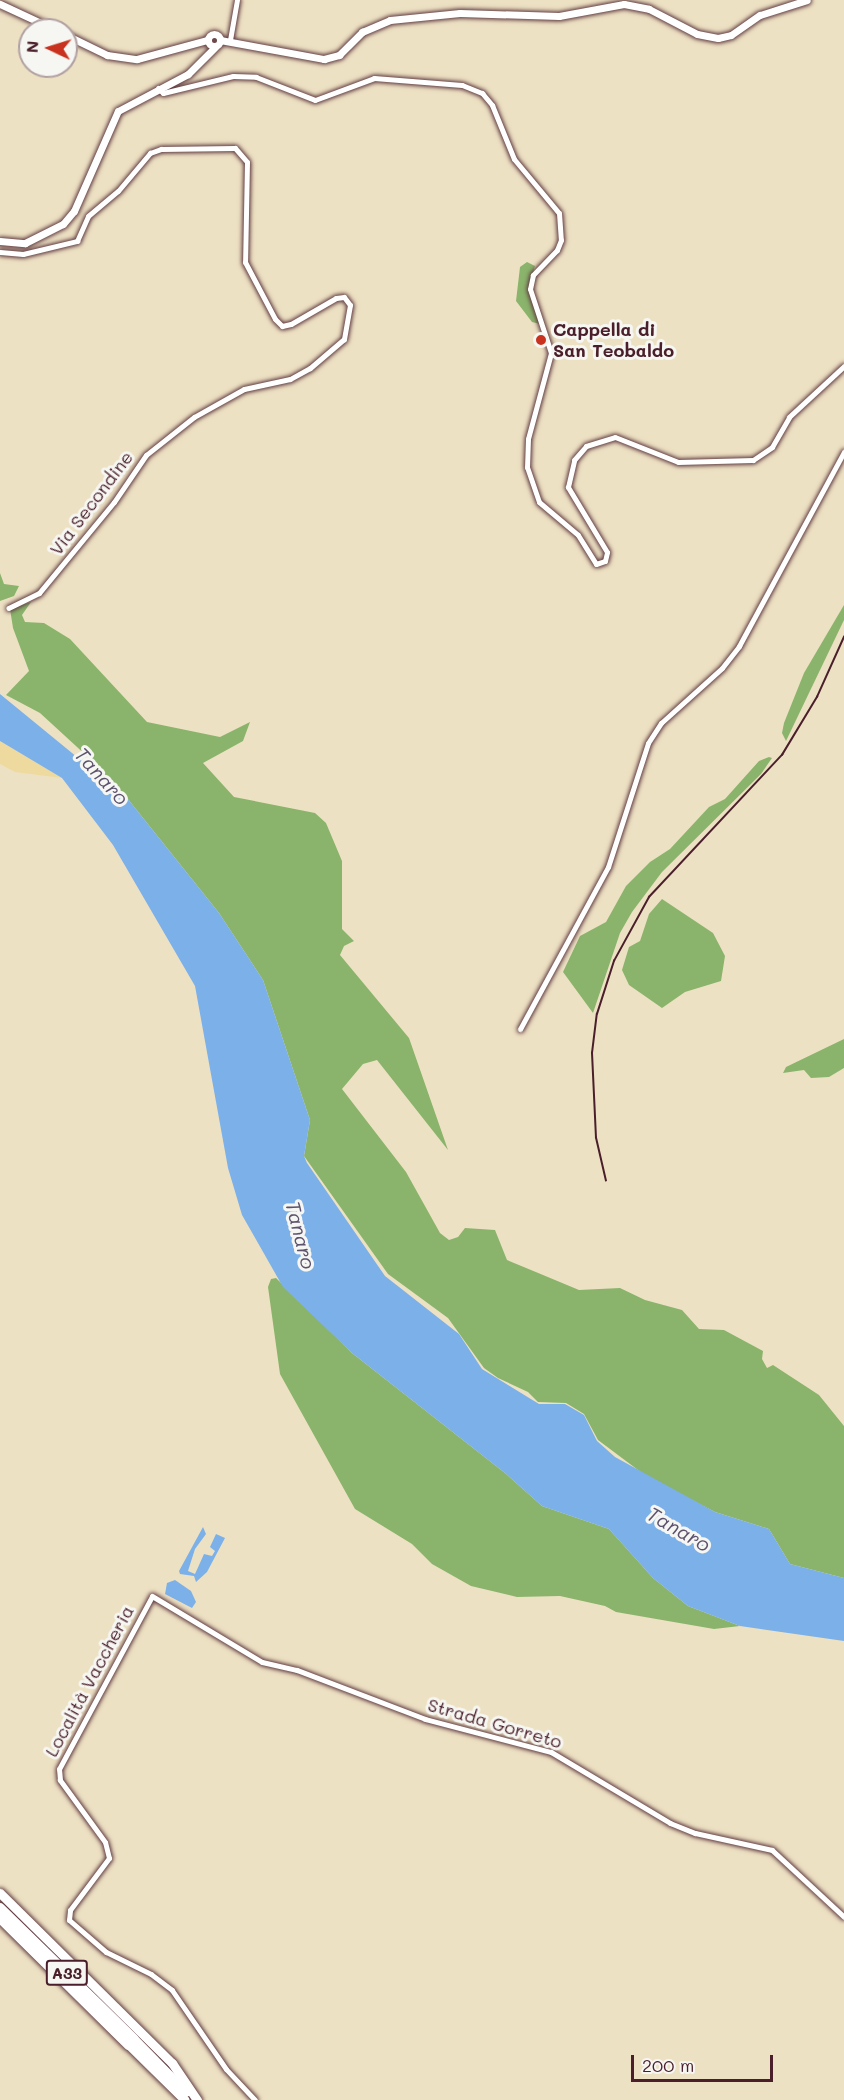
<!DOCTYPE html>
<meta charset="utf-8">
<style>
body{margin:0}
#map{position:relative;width:844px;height:2100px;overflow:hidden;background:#ede1c3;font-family:Mali,sans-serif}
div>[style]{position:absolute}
.forest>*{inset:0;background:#8ab46b}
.sand>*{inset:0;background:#eeda9e}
.water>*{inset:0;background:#7cb0e9}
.roads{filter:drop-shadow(0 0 2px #623c42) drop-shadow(0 0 2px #623c42)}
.minor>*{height:5px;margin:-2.5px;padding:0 2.5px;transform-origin:2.5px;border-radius:2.5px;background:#fff}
.tertiary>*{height:7px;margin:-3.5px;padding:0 3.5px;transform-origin:3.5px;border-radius:3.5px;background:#fff}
.tertiary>.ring{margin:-3.5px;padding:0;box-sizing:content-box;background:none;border:7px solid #fff;border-radius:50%}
.trunk>*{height:9px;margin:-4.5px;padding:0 4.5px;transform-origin:4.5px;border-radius:4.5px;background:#fff}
.motorway>*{height:10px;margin:-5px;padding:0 5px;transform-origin:5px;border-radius:5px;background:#fff}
.rail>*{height:1.5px;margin:-0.75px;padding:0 0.75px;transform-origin:0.75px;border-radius:0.75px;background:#4a1f2b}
.dots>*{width:16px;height:16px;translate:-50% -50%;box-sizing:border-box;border:3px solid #f6f6f2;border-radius:50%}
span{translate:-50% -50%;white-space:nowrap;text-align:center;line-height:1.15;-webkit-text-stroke:6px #f6f6f2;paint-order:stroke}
.shield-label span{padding:2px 4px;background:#f6f6f2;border:2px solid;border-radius:4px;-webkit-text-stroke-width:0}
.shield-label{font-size:16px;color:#4a1f2b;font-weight:700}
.poi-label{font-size:18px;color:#4a1f2b;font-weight:700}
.left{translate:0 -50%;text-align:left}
.street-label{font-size:18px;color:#4a1f2b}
.water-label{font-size:20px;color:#5c526e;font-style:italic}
.north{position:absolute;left:18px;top:18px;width:60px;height:60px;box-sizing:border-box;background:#f6f6f2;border:2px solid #b1a0a2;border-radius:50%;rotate:274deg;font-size:16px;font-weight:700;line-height:24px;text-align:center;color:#4a1f2b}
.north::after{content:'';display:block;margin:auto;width:21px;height:27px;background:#c8321e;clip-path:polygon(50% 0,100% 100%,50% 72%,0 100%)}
.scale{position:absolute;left:631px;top:2055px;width:142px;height:27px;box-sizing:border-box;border:3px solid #4a1f2b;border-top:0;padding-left:8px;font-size:18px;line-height:21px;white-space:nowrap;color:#4a1f2b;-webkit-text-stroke:4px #f6f6f2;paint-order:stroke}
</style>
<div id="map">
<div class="forest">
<i style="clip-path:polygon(527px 262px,535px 266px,529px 286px,540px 324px,532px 322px,516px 301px,520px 267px)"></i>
<i style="clip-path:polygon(0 573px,4px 584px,19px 586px,14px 596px,0 601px)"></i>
<i style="clip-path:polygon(31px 602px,22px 615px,25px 622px,44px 623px,70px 639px,147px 722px,220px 737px,250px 722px,243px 741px,203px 763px,234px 797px,315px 813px,326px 823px,342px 861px,342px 929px,354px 941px,344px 946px,340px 955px,409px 1038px,448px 1150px,377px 1060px,363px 1064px,342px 1089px,406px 1172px,440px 1233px,449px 1240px,458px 1237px,465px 1228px,495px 1230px,507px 1260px,579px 1290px,620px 1288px,645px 1300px,682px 1310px,699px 1329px,724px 1330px,763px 1351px,762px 1359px,767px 1368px,773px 1365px,819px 1395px,844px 1426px,844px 1578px,790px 1564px,769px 1529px,715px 1512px,646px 1476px,598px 1440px,584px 1414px,566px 1403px,538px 1402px,528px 1392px,498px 1378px,484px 1368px,448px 1318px,388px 1274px,304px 1156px,310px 1120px,263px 980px,219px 913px,127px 798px,89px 758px,40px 713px,6px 695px,29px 671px,13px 628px,10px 609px)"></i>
<i style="clip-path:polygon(844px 605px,844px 620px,786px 741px,782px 733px,784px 723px,804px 673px)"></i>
<i style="clip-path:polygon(769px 757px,772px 758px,761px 774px,662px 872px,632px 912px,620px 933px,593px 1013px,563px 972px,580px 936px,606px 922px,626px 886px,650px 862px,670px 849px,709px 807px,725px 799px,759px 761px)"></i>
<i style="clip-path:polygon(662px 899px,713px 933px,725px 956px,721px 981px,685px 992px,662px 1008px,629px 985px,622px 970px,629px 947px,640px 941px,649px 914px)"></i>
<i style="clip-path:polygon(844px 1039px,844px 1068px,829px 1077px,811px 1078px,804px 1070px,783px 1073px,786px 1067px)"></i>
<i style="clip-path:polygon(276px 1278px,352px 1353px,505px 1473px,542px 1506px,609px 1529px,653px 1578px,688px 1606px,740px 1626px,714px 1629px,616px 1612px,605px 1606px,560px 1596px,517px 1597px,471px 1586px,432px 1564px,412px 1544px,355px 1509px,280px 1374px,268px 1287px,271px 1279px)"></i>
</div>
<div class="sand">
<i style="clip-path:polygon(0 741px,62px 778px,15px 772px,0 764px)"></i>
</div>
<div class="water">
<i style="clip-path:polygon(0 694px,127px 798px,219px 913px,263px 980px,310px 1120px,304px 1156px,307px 1163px,385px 1276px,459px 1334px,482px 1369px,539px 1404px,565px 1404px,584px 1415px,597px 1441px,615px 1457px,715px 1512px,769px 1529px,790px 1564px,844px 1578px,844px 1641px,740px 1626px,688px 1606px,653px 1578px,609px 1529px,542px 1506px,505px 1473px,352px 1353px,283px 1287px,242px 1215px,228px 1168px,195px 986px,113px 845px,62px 778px,0 741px)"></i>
<i style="clip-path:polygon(203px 1527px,206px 1534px,195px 1549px,188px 1571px,195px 1574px,204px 1554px,212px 1556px,215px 1551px,210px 1547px,216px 1534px,225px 1538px,207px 1572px,196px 1582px,194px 1576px,180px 1574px,179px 1571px)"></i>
<i style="clip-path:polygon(175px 1580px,191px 1591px,196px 1602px,192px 1608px,165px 1594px,167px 1583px)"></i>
</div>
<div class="roads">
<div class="minor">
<i style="left:230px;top:40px;width:41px;rotate:-80.1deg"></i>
<i style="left:158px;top:88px;width:7px;rotate:45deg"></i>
<i style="left:163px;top:93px;width:72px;rotate:-13.7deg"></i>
<i style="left:233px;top:76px;width:23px;rotate:2deg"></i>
<i style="left:256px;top:77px;width:63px;rotate:21.3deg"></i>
<i style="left:315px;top:100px;width:63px;rotate:-20.4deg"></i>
<i style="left:374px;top:78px;width:88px;rotate:4.5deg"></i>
<i style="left:462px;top:85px;width:22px;rotate:22deg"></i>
<i style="left:482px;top:93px;width:16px;rotate:50deg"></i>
<i style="left:492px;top:105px;width:58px;rotate:67.8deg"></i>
<i style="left:514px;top:159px;width:70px;rotate:50.2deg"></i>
<i style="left:559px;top:213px;width:27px;rotate:86deg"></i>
<i style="left:561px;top:240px;width:11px;rotate:112deg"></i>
<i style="left:557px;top:250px;width:35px;rotate:134deg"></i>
<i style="left:533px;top:275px;width:14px;rotate:102deg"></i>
<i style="left:530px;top:289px;width:67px;rotate:71.8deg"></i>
<i style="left:551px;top:353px;width:89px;rotate:105deg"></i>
<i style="left:528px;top:439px;width:28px;rotate:92deg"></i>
<i style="left:527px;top:467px;width:37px;rotate:71deg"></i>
<i style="left:539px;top:502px;width:51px;rotate:40.2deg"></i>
<i style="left:578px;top:535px;width:34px;rotate:58deg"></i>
<i style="left:596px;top:564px;width:9px;rotate:-18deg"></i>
<i style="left:605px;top:561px;width:9px;rotate:-77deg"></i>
<i style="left:607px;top:552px;width:76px;rotate:-121deg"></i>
<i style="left:568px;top:487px;width:28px;rotate:-77deg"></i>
<i style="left:574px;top:460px;width:18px;rotate:-49deg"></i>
<i style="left:586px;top:446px;width:30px;rotate:-17deg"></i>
<i style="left:615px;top:437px;width:68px;rotate:21.6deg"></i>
<i style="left:678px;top:462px;width:75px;rotate:-1.5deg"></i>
<i style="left:753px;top:460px;width:23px;rotate:-34deg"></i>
<i style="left:772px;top:447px;width:34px;rotate:-60deg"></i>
<i style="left:789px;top:417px;width:75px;rotate:-42.8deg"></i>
<i style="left:0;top:252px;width:23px;rotate:5deg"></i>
<i style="left:23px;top:254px;width:56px;rotate:-13.5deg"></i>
<i style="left:77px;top:241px;width:27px;rotate:-66deg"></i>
<i style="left:88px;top:216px;width:39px;rotate:-40deg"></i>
<i style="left:118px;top:191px;width:50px;rotate:-49.9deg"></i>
<i style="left:150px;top:153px;width:12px;rotate:-20deg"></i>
<i style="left:161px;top:149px;width:74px;rotate:-0.8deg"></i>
<i style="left:235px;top:148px;width:18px;rotate:49deg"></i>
<i style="left:247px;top:162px;width:100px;rotate:91.1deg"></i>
<i style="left:245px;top:262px;width:64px;rotate:62.2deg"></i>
<i style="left:275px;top:319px;width:10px;rotate:45deg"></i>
<i style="left:282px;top:326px;width:9px;rotate:-13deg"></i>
<i style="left:291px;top:324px;width:52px;rotate:-30deg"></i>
<i style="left:336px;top:298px;width:8px;rotate:-7deg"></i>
<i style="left:344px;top:297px;width:10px;rotate:53deg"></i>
<i style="left:350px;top:305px;width:35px;rotate:100deg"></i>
<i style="left:344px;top:339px;width:45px;rotate:139.5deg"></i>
<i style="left:310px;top:368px;width:23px;rotate:151deg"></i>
<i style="left:290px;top:379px;width:47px;rotate:167.7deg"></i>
<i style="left:244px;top:389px;width:57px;rotate:150.8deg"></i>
<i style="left:194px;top:417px;width:61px;rotate:141.6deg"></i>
<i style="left:146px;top:455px;width:57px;rotate:124.2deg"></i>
<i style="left:114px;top:502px;width:118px;rotate:129.5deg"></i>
<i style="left:39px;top:593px;width:34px;rotate:154deg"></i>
<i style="left:520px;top:1029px;width:184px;rotate:-61.5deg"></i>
<i style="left:608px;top:867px;width:130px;rotate:-72.1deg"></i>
<i style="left:648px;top:743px;width:24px;rotate:-57deg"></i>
<i style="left:661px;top:723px;width:82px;rotate:-42deg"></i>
<i style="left:722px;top:668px;width:28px;rotate:-52deg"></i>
<i style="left:739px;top:646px;width:221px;rotate:-61.6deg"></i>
<i style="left:255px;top:2100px;width:42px;rotate:-133.1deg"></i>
<i style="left:226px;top:2069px;width:96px;rotate:-124.4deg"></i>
<i style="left:172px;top:1990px;width:26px;rotate:-143deg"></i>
<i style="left:151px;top:1974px;width:50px;rotate:-153.9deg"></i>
<i style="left:106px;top:1952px;width:49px;rotate:-139.1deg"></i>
<i style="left:69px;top:1920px;width:10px;rotate:-84deg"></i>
<i style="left:70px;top:1910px;width:65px;rotate:-53.1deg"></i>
<i style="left:109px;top:1858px;width:16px;rotate:-104deg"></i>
<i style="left:105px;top:1842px;width:77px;rotate:-126deg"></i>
<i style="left:60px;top:1780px;width:11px;rotate:-95deg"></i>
<i style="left:59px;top:1769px;width:196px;rotate:-61.7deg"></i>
<i style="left:152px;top:1596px;width:128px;rotate:31deg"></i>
<i style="left:262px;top:1662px;width:36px;rotate:13deg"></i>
<i style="left:297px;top:1670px;width:137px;rotate:20.9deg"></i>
<i style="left:425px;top:1719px;width:130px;rotate:14.7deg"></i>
<i style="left:551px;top:1752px;width:139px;rotate:30.8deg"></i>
<i style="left:670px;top:1823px;width:27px;rotate:22deg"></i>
<i style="left:695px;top:1833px;width:79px;rotate:12.4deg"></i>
<i style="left:772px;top:1850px;width:98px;rotate:42.9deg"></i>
</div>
<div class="tertiary">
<i style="left:0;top:4px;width:62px;rotate:24.9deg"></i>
<i class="ring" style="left:208px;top:34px;width:5px;height:5px"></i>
<i style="left:66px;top:35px;width:46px;rotate:26deg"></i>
<i style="left:107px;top:55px;width:30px;rotate:8deg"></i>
<i style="left:137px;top:59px;width:73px;rotate:-15.2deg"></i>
<i style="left:220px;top:40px;width:106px;rotate:10.4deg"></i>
<i style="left:324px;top:59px;width:16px;rotate:-15deg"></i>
<i style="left:339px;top:55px;width:33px;rotate:-45deg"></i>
<i style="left:362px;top:32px;width:30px;rotate:-23deg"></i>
<i style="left:390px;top:20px;width:70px;rotate:-5.7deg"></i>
<i style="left:460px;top:13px;width:99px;rotate:1.7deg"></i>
<i style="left:559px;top:16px;width:66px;rotate:-10.5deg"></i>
<i style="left:624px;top:4px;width:25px;rotate:11deg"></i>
<i style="left:649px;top:9px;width:54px;rotate:27.5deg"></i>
<i style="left:697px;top:34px;width:21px;rotate:11deg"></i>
<i style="left:718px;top:38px;width:13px;rotate:-13deg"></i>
<i style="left:731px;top:35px;width:35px;rotate:-35deg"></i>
<i style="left:760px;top:15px;width:49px;rotate:-17.7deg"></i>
<i style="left:0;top:241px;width:25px;rotate:5deg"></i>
<i style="left:25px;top:243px;width:42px;rotate:-26.6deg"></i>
<i style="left:63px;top:224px;width:17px;rotate:-50deg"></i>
<i style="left:74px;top:211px;width:109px;rotate:-66.3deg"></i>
<i style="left:118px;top:111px;width:79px;rotate:-27.9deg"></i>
<i style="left:188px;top:74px;width:38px;rotate:-45deg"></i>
</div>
<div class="trunk">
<i style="left:0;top:1893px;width:242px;rotate:44.7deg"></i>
<i style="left:172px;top:2063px;width:45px;rotate:56deg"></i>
<i style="left:134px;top:2039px;width:74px;rotate:45.5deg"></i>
<i style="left:129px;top:2045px;width:78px;rotate:44.5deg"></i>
</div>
<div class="motorway">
<i style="left:0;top:1908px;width:187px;rotate:44.4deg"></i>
<i style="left:0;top:1918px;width:181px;rotate:44.6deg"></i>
</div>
</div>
<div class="rail">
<i style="left:606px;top:1181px;width:44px;rotate:-103.1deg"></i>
<i style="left:596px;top:1138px;width:85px;rotate:-92.7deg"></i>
<i style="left:592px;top:1053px;width:39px;rotate:-83deg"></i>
<i style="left:597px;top:1014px;width:56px;rotate:-72.2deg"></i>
<i style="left:614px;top:961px;width:73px;rotate:-61.3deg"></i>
<i style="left:649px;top:897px;width:195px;rotate:-46.9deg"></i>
<i style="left:782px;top:755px;width:68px;rotate:-58.9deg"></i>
<i style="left:817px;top:697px;width:66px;rotate:-65.8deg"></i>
</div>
<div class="dots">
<i style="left:541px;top:340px;background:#c8321e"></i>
</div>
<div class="shield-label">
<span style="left:67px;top:1973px">A33</span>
</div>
<div class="poi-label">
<span class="left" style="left:553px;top:340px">Cappella di<br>San Teobaldo</span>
</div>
<div class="street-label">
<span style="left:91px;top:503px;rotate:-53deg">Via Secondine</span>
<span style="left:89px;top:1681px;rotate:-62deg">Località Vaccheria</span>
<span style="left:495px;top:1723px;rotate:16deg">Strada Gorreto</span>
</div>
<div class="water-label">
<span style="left:102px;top:776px;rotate:48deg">Tanaro</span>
<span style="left:301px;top:1235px;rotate:76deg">Tanaro</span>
<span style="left:679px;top:1529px;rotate:30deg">Tanaro</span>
</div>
<div class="north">N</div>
<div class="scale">200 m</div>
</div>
